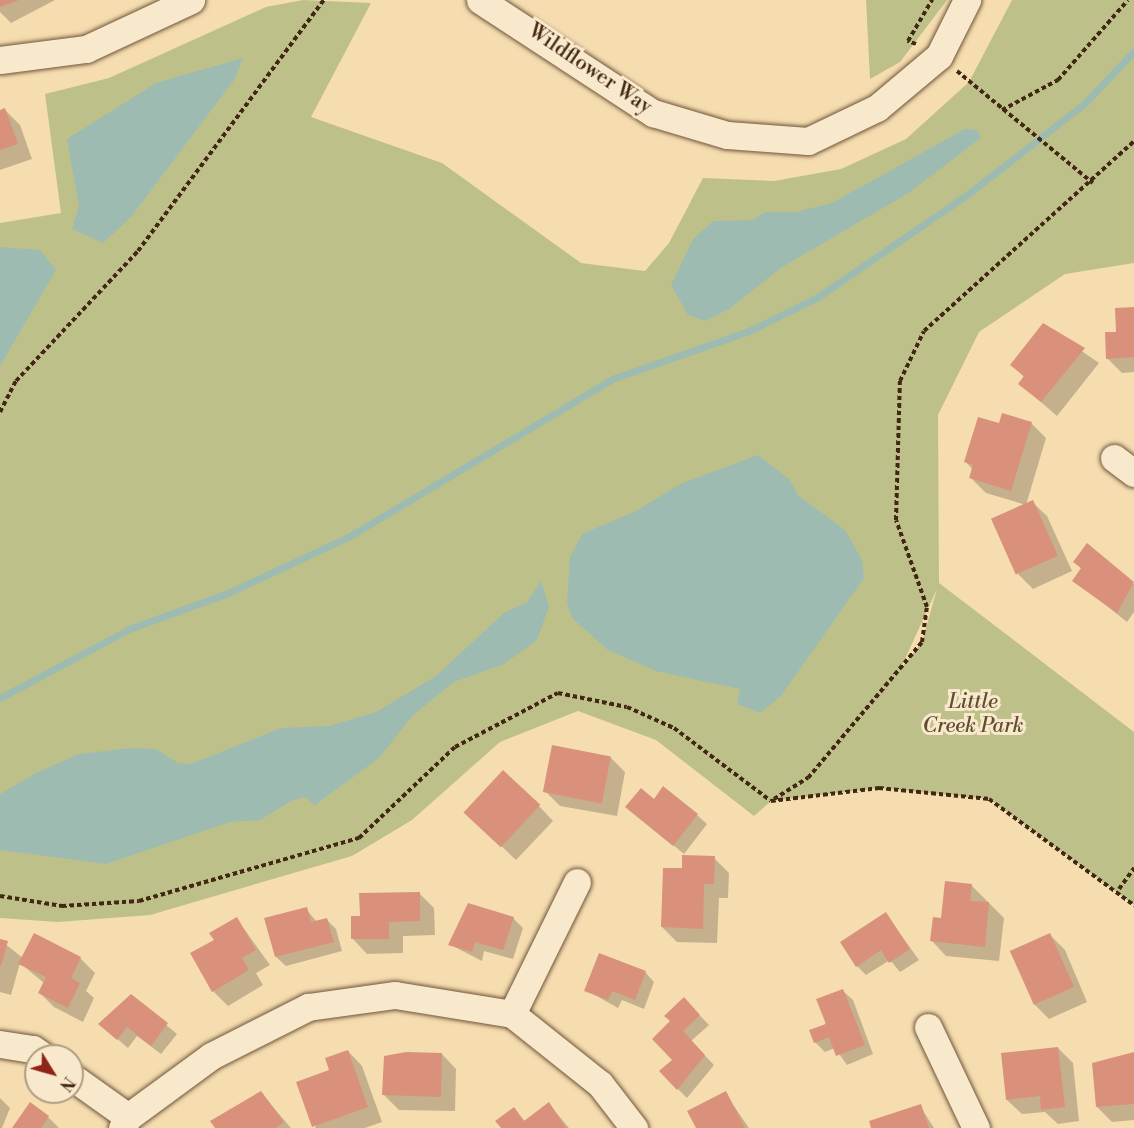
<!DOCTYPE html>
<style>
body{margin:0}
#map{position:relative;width:1134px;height:1128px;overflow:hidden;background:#f6ddb0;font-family:"Libre Bodoni",serif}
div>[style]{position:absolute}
.green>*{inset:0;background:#bec08a}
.water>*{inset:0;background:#9dbbb0}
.shadow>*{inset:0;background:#0003}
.stream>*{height:7px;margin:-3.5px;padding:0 3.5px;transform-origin:3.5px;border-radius:3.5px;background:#9dbbb0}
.building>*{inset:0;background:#d9917b;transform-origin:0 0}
.path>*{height:4px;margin-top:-2px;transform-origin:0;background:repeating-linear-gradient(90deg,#422812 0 4.5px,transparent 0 7.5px)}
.roads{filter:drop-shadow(0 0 2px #6f553a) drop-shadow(0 0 2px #6f553a)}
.minor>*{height:27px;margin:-13.5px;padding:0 13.5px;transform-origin:13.5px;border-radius:13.5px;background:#f9e9cc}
span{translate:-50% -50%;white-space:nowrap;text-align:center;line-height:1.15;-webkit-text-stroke:6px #f9e9cc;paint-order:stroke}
.street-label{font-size:21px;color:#422812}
.park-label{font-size:21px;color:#614e30;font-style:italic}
.north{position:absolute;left:24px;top:1044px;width:60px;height:60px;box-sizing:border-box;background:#f9e9cc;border:2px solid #b09c82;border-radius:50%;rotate:127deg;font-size:16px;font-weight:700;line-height:24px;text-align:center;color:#422812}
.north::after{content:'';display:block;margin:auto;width:21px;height:27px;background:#8f2418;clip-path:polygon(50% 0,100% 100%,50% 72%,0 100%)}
</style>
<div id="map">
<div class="green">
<i style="clip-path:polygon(evenodd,303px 0,371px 3px,311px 117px,442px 163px,581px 263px,645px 271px,669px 243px,703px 178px,774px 181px,841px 169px,906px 139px,969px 82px,1012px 0,1134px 0,1134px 263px,1065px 274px,979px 332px,938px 415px,939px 583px,1134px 732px,1134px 905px,989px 799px,879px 788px,771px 801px,754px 816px,656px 740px,578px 711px,500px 742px,412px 820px,352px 856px,150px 915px,58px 922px,0 918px,0 223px,61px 213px,45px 94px,109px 78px,266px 7px,303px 0,937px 589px,922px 642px,900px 670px,937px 589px)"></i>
<i style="clip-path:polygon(866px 0,947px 0,900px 62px,870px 79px)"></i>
</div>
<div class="water">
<i style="clip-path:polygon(243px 58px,234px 80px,131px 217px,103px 243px,72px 229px,79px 206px,67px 139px,156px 83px)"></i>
<i style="clip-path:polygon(965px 129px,976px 130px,981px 138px,907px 194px,782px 267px,729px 309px,705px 321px,688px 315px,671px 285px,693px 239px,713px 221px,752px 220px,765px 212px,796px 212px,832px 203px)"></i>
<i style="clip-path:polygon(0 247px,40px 250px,56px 270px,0 366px)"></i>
<i style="clip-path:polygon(758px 455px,790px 480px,798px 495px,845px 530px,862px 560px,864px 578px,781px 696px,760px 713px,737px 704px,740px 689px,656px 671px,608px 650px,572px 618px,567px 602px,570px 557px,582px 534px,636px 511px,680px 484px)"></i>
<i style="clip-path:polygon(541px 581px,549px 606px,537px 640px,504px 664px,454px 682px,412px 716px,379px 758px,315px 805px,305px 797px,293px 800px,260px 820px,230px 822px,106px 864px,0 850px,0 794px,36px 773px,79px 754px,131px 748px,156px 749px,178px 763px,191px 764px,281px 728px,329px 726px,376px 712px,436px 676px,504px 613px,527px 602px)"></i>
</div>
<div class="shadow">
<i style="clip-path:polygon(0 0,55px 0,11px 23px,0 12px)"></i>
<i style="clip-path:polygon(5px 110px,20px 125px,32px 159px,0 170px,0 112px)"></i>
<i style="clip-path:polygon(1134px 309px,1134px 372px,1122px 373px,1107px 358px)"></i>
<i style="clip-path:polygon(1044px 325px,1099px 363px,1057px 416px,1020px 384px,1025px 378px,1012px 365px)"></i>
<i style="clip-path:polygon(1031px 423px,1046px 438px,1026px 505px,986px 493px,971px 478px,973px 470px,966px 462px,1000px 425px)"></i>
<i style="clip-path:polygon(1032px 502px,1047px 516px,1072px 571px,1033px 589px,1018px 574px)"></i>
<i style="clip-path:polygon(1088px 545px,1134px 584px,1134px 612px,1127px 622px,1074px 580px,1082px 569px,1075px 562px)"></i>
<i style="clip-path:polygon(610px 757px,625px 772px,617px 816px,560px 806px,545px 791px)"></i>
<i style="clip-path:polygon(539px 806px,553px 821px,516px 860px,480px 826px)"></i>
<i style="clip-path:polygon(627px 807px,697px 815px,707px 824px,684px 854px)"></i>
<i style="clip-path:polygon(714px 858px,729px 873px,728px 898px,719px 898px,717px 943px,677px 942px,662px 927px,683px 870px)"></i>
<i style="clip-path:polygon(971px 885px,1004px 918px,999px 961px,946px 956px,932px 941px)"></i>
<i style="clip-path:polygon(419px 893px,434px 908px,435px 935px,403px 936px,403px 953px,367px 954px,353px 939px,362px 918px)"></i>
<i style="clip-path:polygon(306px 909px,317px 922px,327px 920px,336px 929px,342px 951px,286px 966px,276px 957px)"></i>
<i style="clip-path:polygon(886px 914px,919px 960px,900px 972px,890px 960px,866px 975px,857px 966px)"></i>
<i style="clip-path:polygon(513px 918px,523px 928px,513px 959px,484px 951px,482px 961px,449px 944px)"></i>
<i style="clip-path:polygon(237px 919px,270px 965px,256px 973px,263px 985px,228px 1006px,213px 991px,216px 941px)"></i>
<i style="clip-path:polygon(1050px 935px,1065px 950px,1087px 1002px,1049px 1019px,1034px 1004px)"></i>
<i style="clip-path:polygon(0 940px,23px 958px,80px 958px,95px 973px,86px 991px,94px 998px,83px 1022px,54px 1007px,40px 993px,44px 983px,20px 963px,11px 995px,0 992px)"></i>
<i style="clip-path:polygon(645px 972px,654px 982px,644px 1009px,622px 1000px,618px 1008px,586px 990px)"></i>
<i style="clip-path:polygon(843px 991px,853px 1000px,873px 1054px,847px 1065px,835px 1048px,825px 1052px,815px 1042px)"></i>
<i style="clip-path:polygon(131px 996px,177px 1034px,161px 1054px,137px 1036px,128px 1048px,100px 1024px)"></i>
<i style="clip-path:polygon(684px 999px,709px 1025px,691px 1041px,714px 1065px,687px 1098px,678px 1089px,672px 1021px)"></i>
<i style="clip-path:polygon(1058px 1048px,1073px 1063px,1079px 1121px,1058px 1124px,1045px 1112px,1022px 1114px,1007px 1100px)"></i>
<i style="clip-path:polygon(348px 1051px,362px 1066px,382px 1122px,365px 1128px,315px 1128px)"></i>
<i style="clip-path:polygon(442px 1054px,456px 1069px,455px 1111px,399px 1110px,384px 1095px)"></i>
<i style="clip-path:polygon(1134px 1054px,1134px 1120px,1112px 1122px,1097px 1107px)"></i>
<i style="clip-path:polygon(261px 1093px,291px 1128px,217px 1128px)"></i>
<i style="clip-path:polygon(725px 1093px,749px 1128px,698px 1128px)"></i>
<i style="clip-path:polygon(0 1098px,10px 1108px,2px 1128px,0 1128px)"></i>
<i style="clip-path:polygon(549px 1104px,569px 1128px,502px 1128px,513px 1109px,525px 1121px)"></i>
<i style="clip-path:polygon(920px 1106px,934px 1128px,872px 1128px)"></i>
<i style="clip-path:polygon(48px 1117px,59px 1128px,14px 1128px)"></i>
</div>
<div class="stream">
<i style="left:0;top:698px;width:146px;rotate:-28.1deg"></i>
<i style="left:129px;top:629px;width:105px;rotate:-20deg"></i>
<i style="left:228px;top:593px;width:135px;rotate:-25deg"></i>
<i style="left:350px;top:536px;width:305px;rotate:-30.9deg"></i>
<i style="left:612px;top:379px;width:145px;rotate:-19.3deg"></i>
<i style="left:749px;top:331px;width:77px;rotate:-26.2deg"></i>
<i style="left:818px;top:297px;width:187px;rotate:-34.5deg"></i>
<i style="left:972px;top:191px;width:143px;rotate:-37.9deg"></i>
<i style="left:1085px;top:103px;width:71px;rotate:-46.7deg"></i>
</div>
<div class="building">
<i style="clip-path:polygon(0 0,19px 0,0 7px)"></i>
<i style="clip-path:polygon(5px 108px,18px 144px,0 150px,0 110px)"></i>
<i style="clip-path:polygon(1134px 307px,1134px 357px,1106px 359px,1105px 332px,1116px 332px,1115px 308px)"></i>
<i style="clip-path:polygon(1043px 323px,1085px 348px,1041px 402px,1018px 384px,1024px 376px,1010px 365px)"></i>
<i style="clip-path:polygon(1002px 413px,1032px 422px,1011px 491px,969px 478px,973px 465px,964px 462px,978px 417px,999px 423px)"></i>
<i style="left:1033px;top:500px;width:61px;height:46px;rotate:66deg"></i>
<i style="clip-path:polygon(1087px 543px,1134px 582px,1117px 613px,1072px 581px,1081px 568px,1073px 562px)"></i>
<i style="left:552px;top:745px;width:60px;height:48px;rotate:11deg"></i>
<i style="left:503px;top:770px;width:51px;height:58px;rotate:43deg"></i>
<i style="clip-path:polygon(663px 786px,698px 814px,673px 846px,625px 807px,641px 788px,654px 799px)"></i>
<i style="clip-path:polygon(682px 855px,715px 856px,714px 884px,704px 884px,703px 929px,661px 927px,663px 868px,682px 868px)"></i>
<i style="clip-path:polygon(945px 881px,972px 884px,970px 901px,989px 902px,985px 947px,930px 941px,933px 917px,941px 918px)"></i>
<i style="clip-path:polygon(420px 892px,420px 921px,389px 922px,389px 939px,351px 939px,351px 916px,360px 916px,359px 893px)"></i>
<i style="clip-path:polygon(468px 903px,514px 917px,503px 950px,475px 942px,472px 952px,448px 945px)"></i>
<i style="clip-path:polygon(307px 907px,311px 922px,327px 918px,334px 942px,275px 957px,264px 918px)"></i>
<i style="clip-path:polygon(886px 912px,910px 949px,889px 963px,881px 950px,856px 967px,840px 942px)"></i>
<i style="clip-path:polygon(237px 917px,256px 950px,242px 958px,249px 970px,212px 992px,190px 953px,214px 940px,209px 933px)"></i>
<i style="clip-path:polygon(34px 933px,81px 957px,71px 978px,80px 983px,68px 1008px,38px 993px,46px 977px,18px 964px)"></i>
<i style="left:1050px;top:933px;width:59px;height:44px;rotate:66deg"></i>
<i style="clip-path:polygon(0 939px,8px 941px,1px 966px,0 966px)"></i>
<i style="clip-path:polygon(599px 953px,646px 971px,635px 1000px,612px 991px,608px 1000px,584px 991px)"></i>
<i style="clip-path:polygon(843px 989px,865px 1045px,836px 1056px,829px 1037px,814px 1043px,809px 1030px,826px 1024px,816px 999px)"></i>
<i style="clip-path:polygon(131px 994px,168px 1023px,151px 1046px,127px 1027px,117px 1040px,98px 1024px)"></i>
<i style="clip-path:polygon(684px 997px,700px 1015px,683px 1031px,705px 1055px,677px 1090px,659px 1071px,672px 1060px,652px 1039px,670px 1021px,664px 1016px)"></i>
<i style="clip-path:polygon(1058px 1047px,1065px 1107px,1041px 1110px,1040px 1096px,1006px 1100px,1001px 1053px)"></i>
<i style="clip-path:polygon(348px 1050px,368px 1107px,312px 1127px,296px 1082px,329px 1070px,325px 1058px)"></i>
<i style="clip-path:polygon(406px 1052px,442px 1053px,441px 1097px,382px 1095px,384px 1056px)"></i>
<i style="clip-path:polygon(1134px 1052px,1134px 1104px,1096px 1107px,1092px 1063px)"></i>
<i style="clip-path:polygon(261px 1091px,284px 1122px,276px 1128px,215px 1128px,210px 1121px)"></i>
<i style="clip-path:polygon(726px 1091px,745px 1128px,696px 1128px,687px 1111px)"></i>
<i style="clip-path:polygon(30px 1102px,49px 1116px,41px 1128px,12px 1128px)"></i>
<i style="clip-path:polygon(549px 1102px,566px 1128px,501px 1128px,495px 1121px,514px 1107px,524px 1121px)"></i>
<i style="clip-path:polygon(921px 1104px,929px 1128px,871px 1128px,869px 1121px)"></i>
</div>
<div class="path">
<i style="left:916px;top:44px;width:9px;rotate:-159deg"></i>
<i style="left:908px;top:41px;width:48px;rotate:-59.7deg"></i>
<i style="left:957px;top:71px;width:176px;rotate:39.5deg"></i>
<i style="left:1002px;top:110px;width:64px;rotate:-28.2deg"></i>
<i style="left:1058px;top:80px;width:106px;rotate:-48.8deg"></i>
<i style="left:0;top:412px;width:35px;rotate:-63deg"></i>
<i style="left:16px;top:381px;width:178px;rotate:-46.8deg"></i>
<i style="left:138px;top:251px;width:312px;rotate:-53.5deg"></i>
<i style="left:774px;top:799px;width:40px;rotate:-32deg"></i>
<i style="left:808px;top:778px;width:177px;rotate:-50deg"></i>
<i style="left:922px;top:642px;width:35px;rotate:-82deg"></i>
<i style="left:927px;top:607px;width:92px;rotate:-109.6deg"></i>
<i style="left:896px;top:520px;width:139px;rotate:-88.4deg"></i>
<i style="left:900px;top:381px;width:55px;rotate:-64.4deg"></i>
<i style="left:924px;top:331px;width:283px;rotate:-42.1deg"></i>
<i style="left:1119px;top:889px;width:26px;rotate:-54deg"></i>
<i style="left:0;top:896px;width:63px;rotate:9.2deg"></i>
<i style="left:62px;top:906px;width:77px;rotate:-3.7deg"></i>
<i style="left:139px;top:901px;width:229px;rotate:-16deg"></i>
<i style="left:359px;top:838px;width:132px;rotate:-43.5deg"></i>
<i style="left:455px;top:747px;width:116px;rotate:-27.7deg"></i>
<i style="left:558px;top:693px;width:70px;rotate:11.5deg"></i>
<i style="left:627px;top:707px;width:51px;rotate:24.1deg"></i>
<i style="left:674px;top:728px;width:121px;rotate:37deg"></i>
<i style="left:771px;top:801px;width:109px;rotate:-6.9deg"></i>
<i style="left:879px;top:788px;width:111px;rotate:5.7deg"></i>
<i style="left:989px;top:799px;width:180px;rotate:36.2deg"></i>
</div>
<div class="roads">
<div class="minor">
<i style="left:480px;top:0;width:207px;rotate:33.2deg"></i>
<i style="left:653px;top:113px;width:77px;rotate:16.6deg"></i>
<i style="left:727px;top:135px;width:81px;rotate:4.2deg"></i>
<i style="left:808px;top:141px;width:76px;rotate:-25.6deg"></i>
<i style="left:877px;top:108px;width:81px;rotate:-40deg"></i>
<i style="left:939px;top:56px;width:63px;rotate:-63.4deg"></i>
<i style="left:0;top:60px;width:87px;rotate:-7.3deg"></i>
<i style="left:86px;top:49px;width:116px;rotate:-25deg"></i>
<i style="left:1114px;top:458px;width:25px;rotate:37deg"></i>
<i style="left:512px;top:1014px;width:147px;rotate:-63.8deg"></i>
<i style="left:928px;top:1027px;width:112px;rotate:64.6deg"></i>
<i style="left:0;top:1044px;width:33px;rotate:9deg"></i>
<i style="left:33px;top:1049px;width:12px;rotate:35deg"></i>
<i style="left:72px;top:1077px;width:69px;rotate:35.5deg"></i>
<i style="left:122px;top:1128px;width:13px;rotate:-61deg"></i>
<i style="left:128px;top:1117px;width:103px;rotate:-36.3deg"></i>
<i style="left:211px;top:1056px;width:109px;rotate:-26.8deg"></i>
<i style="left:308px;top:1007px;width:88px;rotate:-7.9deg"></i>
<i style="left:395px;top:995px;width:119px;rotate:9.2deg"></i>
<i style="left:512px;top:1014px;width:112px;rotate:38.5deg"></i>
<i style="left:600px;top:1084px;width:56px;rotate:52.3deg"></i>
</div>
</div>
<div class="street-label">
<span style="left:590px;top:69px;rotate:34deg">Wildflower Way</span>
</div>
<div class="park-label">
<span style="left:973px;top:714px">Little<br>Creek Park</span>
</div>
<div class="north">N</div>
</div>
